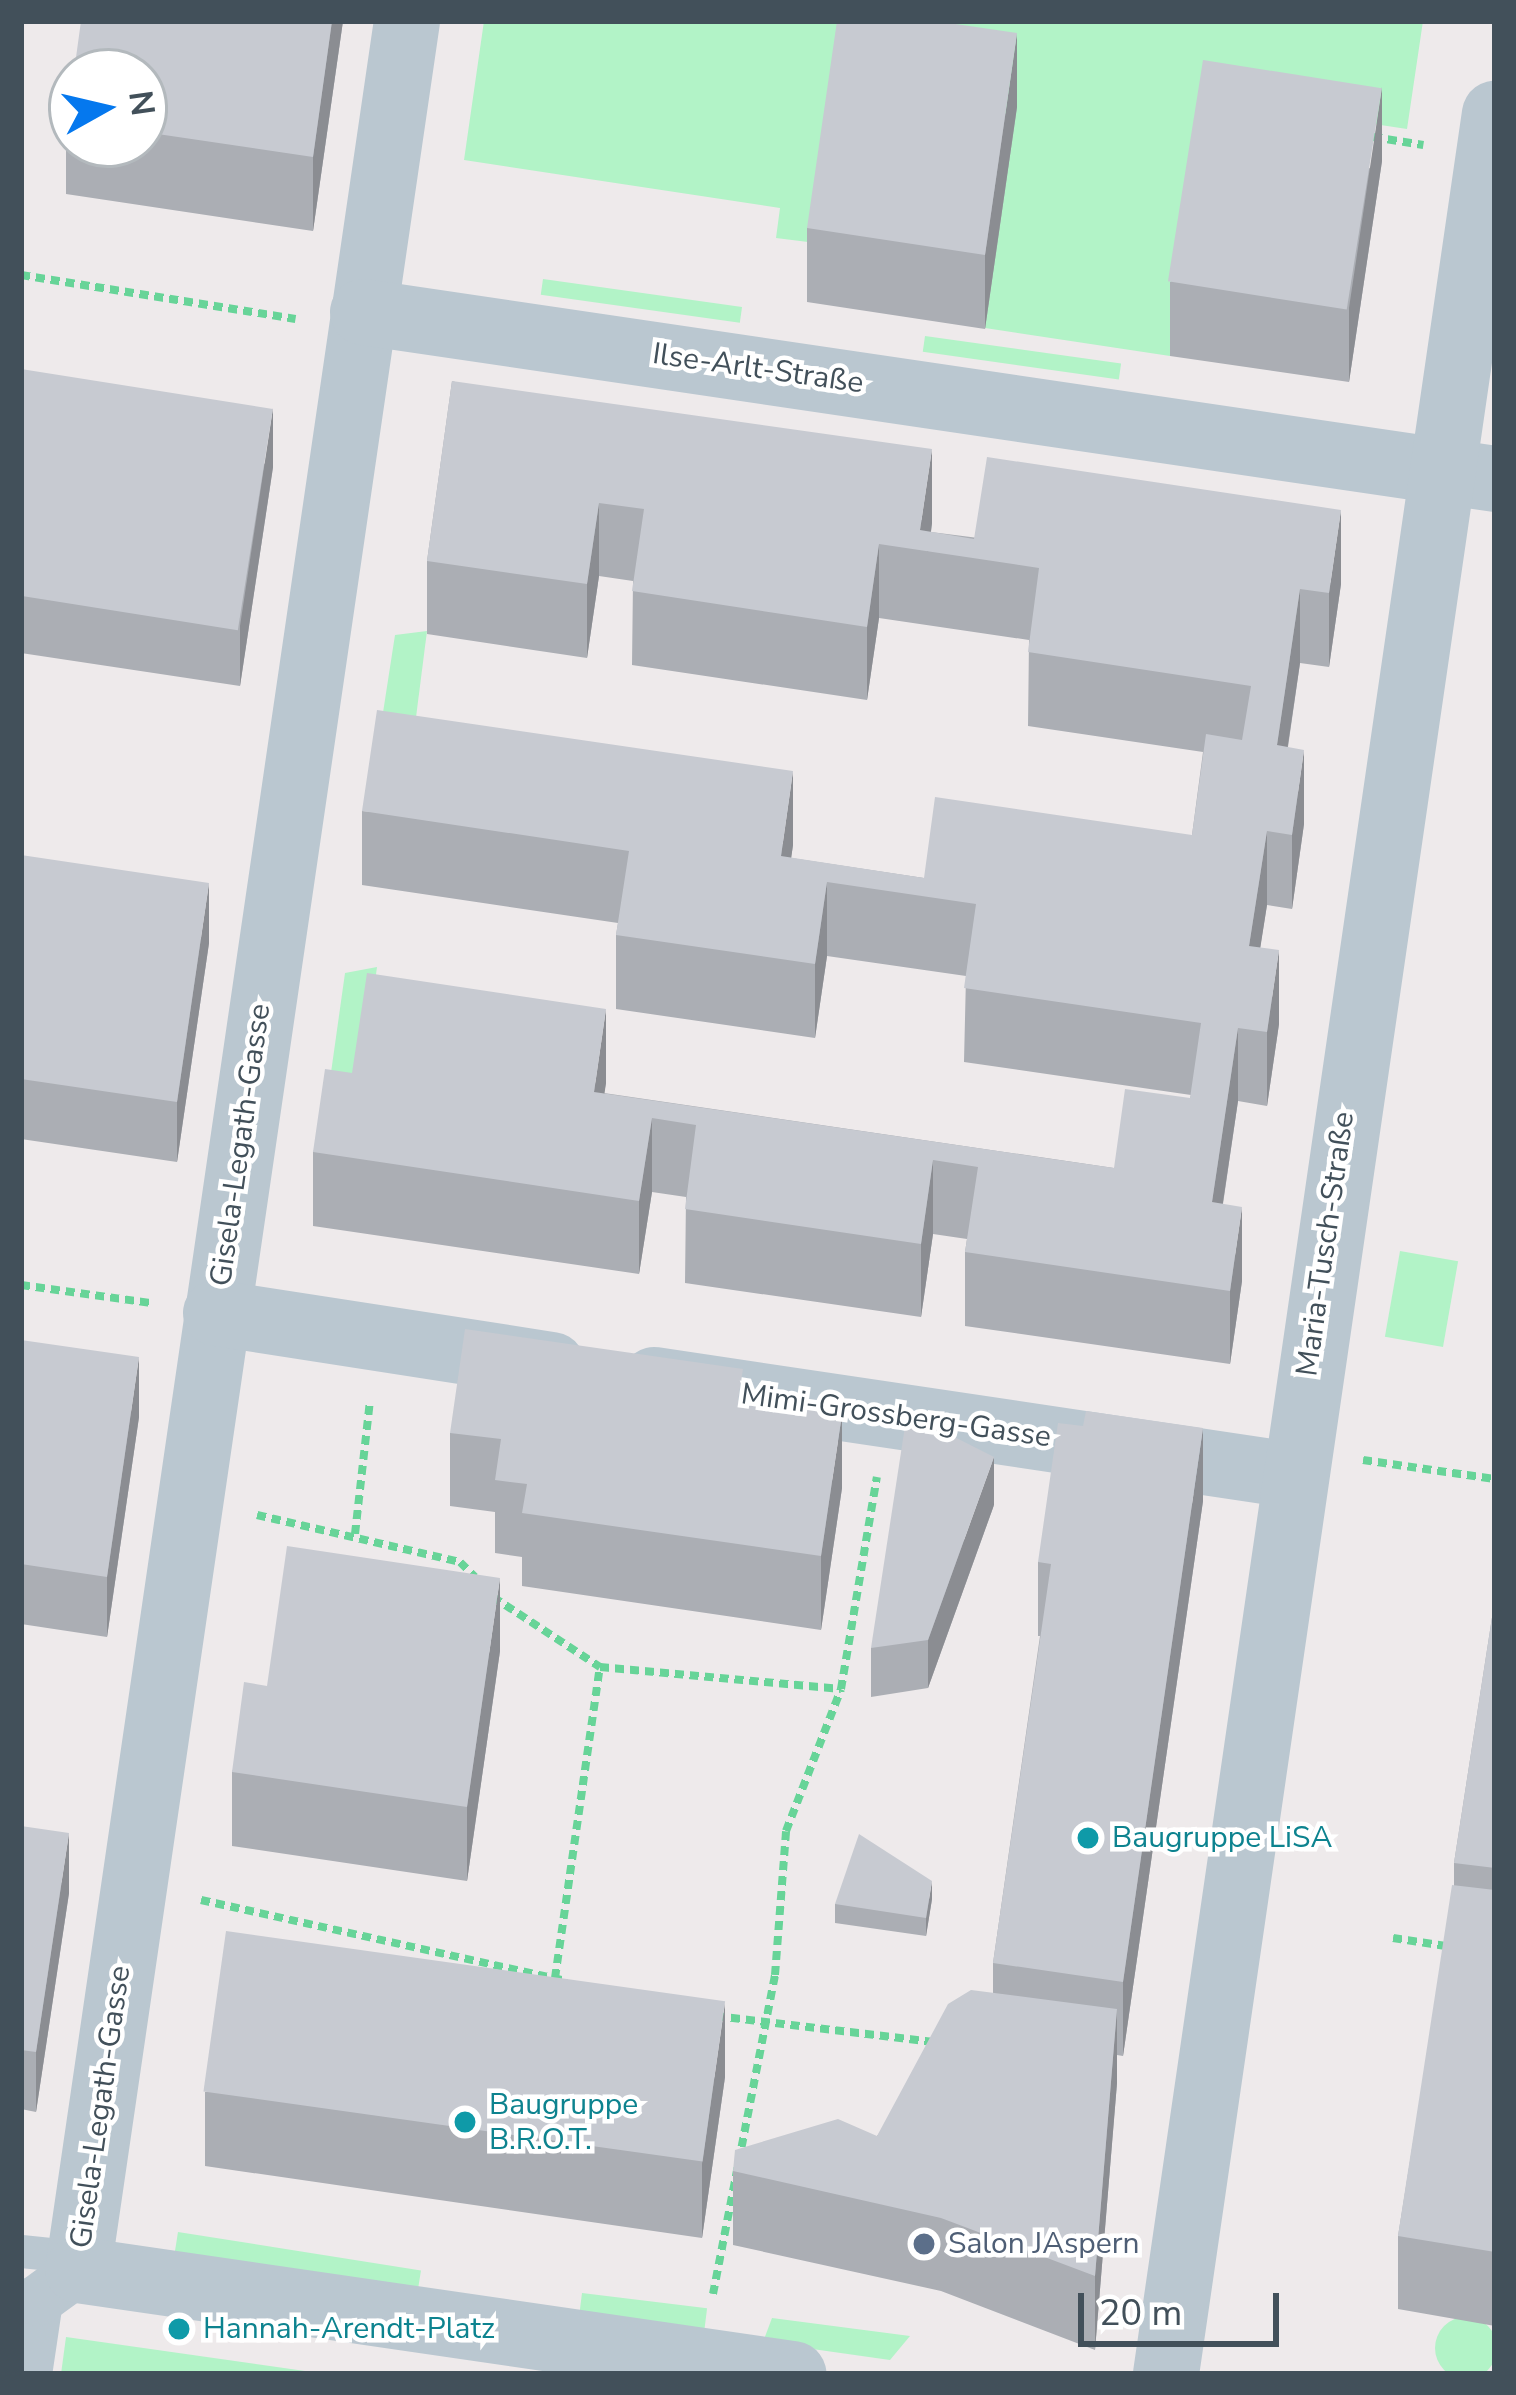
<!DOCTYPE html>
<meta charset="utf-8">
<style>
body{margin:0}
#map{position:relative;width:1516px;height:2395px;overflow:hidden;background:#eeeaeb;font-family:"Nunito Sans",sans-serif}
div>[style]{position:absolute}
.green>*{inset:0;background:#b2f3c7;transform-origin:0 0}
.round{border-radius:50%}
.path>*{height:8px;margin-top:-4px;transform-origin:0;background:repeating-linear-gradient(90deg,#67d498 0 9px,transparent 0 15px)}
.service>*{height:33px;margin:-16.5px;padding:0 16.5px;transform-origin:16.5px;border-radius:16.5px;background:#bac7d0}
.pedestrian>*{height:51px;margin:-25.5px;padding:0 25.5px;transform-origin:25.5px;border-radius:25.5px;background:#bac7d0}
.minor>*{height:66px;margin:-33px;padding:0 33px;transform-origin:33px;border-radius:33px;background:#bac7d0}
.tertiary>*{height:66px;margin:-33px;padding:0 33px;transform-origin:33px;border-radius:33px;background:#bac7d0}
.wall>*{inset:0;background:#abaeb4}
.shaded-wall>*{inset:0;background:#8b8d92}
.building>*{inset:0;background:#c7cad1;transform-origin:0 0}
.dots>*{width:33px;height:33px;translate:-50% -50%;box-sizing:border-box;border:6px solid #fff;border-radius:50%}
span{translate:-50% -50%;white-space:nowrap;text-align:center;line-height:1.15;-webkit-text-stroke:9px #fff;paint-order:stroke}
.street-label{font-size:30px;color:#42505a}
.culture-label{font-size:30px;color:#0d838f}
.left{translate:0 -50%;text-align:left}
.service-label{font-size:30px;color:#4e5e75}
.frame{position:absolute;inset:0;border:24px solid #42505a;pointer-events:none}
.north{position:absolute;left:48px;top:48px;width:120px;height:120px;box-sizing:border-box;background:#fff;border:3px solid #b3b9bd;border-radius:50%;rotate:82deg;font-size:33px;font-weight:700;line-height:48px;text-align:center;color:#42505a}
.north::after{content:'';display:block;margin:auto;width:42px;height:54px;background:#0578ee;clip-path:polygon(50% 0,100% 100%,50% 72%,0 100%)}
.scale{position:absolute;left:1078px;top:2293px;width:201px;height:54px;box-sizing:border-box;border:6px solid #42505a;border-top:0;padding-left:15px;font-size:36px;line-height:42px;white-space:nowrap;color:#42505a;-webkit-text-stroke:9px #fff;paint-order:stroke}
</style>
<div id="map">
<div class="green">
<i style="clip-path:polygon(484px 21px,1423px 21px,1407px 129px,1208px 99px,1170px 356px,985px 328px,816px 243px,776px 238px,780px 208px,464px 160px)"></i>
<i style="left:543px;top:279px;width:201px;height:16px;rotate:8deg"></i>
<i style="left:925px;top:336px;width:198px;height:16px;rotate:8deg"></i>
<i style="clip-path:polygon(427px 631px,414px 733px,382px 719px,395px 635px)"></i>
<i style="clip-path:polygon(377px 967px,357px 1115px,327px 1101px,345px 973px)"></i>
<i style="left:1400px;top:1251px;width:59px;height:87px;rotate:10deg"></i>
<i style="left:178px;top:2232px;width:246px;height:25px;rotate:9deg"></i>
<i style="left:582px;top:2293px;width:126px;height:23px;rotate:7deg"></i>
<i class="round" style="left:1435px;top:2317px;width:62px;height:62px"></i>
<i style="clip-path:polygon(772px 2318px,910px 2336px,890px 2360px,763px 2342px)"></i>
<i style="clip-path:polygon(66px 2337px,326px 2374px,61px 2374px)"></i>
</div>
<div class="path">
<i style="left:1373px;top:137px;width:51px;rotate:9.1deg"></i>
<i style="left:21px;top:275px;width:278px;rotate:9.1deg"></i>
<i style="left:21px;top:1285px;width:130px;rotate:7.9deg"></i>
<i style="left:1363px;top:1460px;width:133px;rotate:8.2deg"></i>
<i style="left:257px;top:1515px;width:208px;rotate:13deg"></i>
<i style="left:460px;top:1562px;width:21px;rotate:45deg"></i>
<i style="left:355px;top:1534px;width:134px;rotate:-83.6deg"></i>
<i style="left:493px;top:1597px;width:128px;rotate:33.2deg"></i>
<i style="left:600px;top:1667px;width:242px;rotate:5.2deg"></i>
<i style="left:201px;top:1900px;width:375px;rotate:12.5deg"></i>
<i style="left:1393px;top:1938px;width:60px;rotate:8.7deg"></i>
<i style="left:555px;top:1978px;width:314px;rotate:-81.8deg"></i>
<i style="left:716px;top:2016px;width:219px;rotate:6.8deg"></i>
<i style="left:713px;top:2294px;width:325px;rotate:-79deg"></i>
<i style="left:775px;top:1975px;width:144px;rotate:-85.6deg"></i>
<i style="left:786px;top:1831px;width:152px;rotate:-68.8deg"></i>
<i style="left:841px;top:1689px;width:215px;rotate:-80.4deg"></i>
</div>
<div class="service">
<i style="left:21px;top:2251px;width:58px;rotate:5.9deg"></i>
</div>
<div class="pedestrian">
<i style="left:26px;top:2374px;width:75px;rotate:-81.5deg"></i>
<i style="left:37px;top:2300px;width:51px;rotate:-36.2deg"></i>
</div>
<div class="minor">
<i style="left:407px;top:21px;width:2273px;rotate:98.32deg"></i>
<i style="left:78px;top:2270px;width:723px;rotate:8.28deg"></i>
<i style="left:363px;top:312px;width:1144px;rotate:8.39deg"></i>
<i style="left:216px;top:1313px;width:340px;rotate:8.8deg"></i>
<i style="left:654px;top:1380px;width:645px;rotate:8.47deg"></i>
</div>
<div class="tertiary">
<i style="left:1166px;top:2374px;width:2284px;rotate:-81.72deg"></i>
</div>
<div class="wall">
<i style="clip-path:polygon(81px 21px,343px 21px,313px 231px,66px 194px,66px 121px,72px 82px,72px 144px,144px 144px,144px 72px)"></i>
<i style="clip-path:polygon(1017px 107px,985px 329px,807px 302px,807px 228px)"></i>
<i style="clip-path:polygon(1382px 161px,1349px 382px,1170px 356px,1170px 282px)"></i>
<i style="clip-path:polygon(21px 369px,273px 467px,240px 686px,21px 653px)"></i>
<i style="clip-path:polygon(452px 381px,932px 523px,931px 532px,1341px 584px,1329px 667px,1300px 663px,1288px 747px,1304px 824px,1292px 909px,1267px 905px,1260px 948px,1279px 1024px,1267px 1106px,1238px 1101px,1223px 1204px,1242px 1281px,1230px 1364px,965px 1326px,965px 1252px,967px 1239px,933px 1234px,921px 1317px,685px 1283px,686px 1197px,652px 1192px,639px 1274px,313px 1226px,313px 1152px,352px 1073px,606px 1083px,604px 1093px,1114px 1168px,1190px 1098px,1191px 1095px,964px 1062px,966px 976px,827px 956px,815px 1038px,616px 1009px,616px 935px,618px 923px,362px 885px,362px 811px,793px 845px,791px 858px,924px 878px,1192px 835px,1203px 752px,1028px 726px,1029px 640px,879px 618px,867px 700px,632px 665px,633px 581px,599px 576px,587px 658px,427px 634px,427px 561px)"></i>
<i style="clip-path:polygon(21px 855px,209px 943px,177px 1162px,21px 1139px)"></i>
<i style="clip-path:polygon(21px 1340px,139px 1417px,107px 1637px,21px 1624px)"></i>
<i style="clip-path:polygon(743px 1400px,842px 1488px,821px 1630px,522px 1586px,522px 1557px,495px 1553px,495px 1512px,450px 1506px,450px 1433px)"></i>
<i style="clip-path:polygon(1203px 1501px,1123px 2056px,1117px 2055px,1117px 2083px,1095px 2350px,941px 2291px,733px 2245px,733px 2171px,877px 2136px,993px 1993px,993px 1963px,1040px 1636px,1038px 1636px,1038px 1562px)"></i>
<i style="clip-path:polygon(994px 1505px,928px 1688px,871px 1697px,871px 1648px)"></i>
<i style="clip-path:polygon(1495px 1598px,1495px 2326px,1398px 2309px,1398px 2236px,1454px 1886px,1454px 1863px)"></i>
<i style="clip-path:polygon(500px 1651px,467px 1881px,232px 1846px,232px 1772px,267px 1686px)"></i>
<i style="clip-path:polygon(21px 1826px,69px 1893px,36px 2112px,21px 2109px)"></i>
<i style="clip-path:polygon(932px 1899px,926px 1936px,835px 1923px,835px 1904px)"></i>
<i style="clip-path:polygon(725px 2077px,702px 2238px,205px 2166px,205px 2092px)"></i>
</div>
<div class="shaded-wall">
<i style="clip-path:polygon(332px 21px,343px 21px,313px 231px,313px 157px)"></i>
<i style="clip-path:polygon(1017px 33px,1017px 107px,985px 329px,985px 255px)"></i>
<i style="clip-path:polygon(1382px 87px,1382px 161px,1349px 382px,1349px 308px)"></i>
<i style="clip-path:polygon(273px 408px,273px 467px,240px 686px,240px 626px)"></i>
<i style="clip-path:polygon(932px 449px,932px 523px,928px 552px,920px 530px)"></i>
<i style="clip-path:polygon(599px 503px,599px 576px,587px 658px,587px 584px)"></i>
<i style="clip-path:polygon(1341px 510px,1341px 584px,1329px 667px,1329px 593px)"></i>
<i style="clip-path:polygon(879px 544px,879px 618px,867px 700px,867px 627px)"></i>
<i style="clip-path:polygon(1300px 589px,1300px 663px,1277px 819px,1277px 745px)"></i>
<i style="clip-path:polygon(1304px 750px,1304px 824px,1292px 909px,1292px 835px)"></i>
<i style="clip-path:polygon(793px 771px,793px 845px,781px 930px,781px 856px)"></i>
<i style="clip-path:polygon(1267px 831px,1267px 905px,1249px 1020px,1249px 946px)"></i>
<i style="clip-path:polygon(827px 882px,827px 956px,815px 1038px,815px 964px)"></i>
<i style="clip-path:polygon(209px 883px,209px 943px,177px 1162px,177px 1102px)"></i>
<i style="clip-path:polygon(1279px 950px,1279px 1024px,1267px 1106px,1267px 1032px)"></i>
<i style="clip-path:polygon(606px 1009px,606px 1083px,594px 1166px,594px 1092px)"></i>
<i style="clip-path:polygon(1238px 1028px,1238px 1101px,1212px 1276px,1212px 1202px)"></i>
<i style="clip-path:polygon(652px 1118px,652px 1192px,639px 1274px,639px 1201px)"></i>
<i style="clip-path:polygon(933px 1160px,933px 1234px,921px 1317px,921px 1244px)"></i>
<i style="clip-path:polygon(1242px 1207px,1242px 1281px,1230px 1364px,1230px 1291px)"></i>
<i style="clip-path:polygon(139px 1357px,139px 1417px,107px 1637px,107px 1577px)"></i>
<i style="clip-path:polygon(842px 1414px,842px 1488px,821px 1630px,821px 1556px)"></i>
<i style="clip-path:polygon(1203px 1428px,1203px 1501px,1123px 2056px,1123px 1982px)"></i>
<i style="clip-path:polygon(994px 1457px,994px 1505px,928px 1688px,928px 1640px)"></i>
<i style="clip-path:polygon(500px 1578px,500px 1651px,467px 1881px,467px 1807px)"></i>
<i style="clip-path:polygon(69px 1833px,69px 1893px,36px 2112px,36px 2052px)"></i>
<i style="clip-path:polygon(932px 1881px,932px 1899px,926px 1936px,926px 1918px)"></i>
<i style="clip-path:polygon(725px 2003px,725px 2077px,702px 2238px,702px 2164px)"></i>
<i style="clip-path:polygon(1117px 2009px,1117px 2083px,1095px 2350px,1095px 2276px)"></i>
</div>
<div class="building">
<i style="clip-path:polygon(81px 21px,332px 21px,313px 157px,144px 132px,144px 72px,74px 72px)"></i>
<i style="clip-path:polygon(837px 21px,935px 21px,1017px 33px,985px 255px,807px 228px)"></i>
<i style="left:1203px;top:60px;width:181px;height:224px;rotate:9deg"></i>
<i style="clip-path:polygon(72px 82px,72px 121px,66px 121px)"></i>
<i style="left:21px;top:369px;width:255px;height:224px;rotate:9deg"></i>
<i style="clip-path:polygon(452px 381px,932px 449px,920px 530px,974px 539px,987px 457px,1341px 510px,1329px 593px,1300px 589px,1277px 745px,1304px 750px,1292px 835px,1267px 831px,1249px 946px,1279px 950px,1267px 1032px,1238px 1028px,1212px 1202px,1242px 1207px,1230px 1291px,965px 1252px,978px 1167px,933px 1160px,921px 1244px,685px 1209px,696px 1125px,652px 1118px,639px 1201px,313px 1152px,325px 1069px,352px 1073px,367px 973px,606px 1009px,594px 1092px,1114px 1168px,1125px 1089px,1190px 1098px,1201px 1023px,964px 988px,976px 904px,827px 882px,815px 964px,616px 935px,629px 851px,362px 811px,377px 710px,793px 771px,781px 856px,924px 878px,935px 797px,1192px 835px,1206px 734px,1242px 740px,1251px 686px,1028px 652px,1039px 568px,879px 544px,867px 627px,632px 591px,644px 509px,599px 503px,587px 584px,427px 561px)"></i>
<i style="clip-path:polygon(21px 855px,209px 883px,177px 1102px,21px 1079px)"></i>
<i style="clip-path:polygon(465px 1329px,743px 1369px,738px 1400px,842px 1414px,821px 1556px,522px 1513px,527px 1484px,495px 1480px,501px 1439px,450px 1433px)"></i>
<i style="clip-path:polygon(21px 1340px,139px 1357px,107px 1577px,21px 1564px)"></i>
<i style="clip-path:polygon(1086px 1411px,1203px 1428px,1123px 1982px,993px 1963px,1051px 1564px,1038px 1562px,1058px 1423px,1083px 1426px)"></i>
<i style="clip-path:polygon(907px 1413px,994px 1457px,928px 1640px,871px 1648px)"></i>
<i style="clip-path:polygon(287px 1546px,500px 1578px,467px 1807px,232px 1772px,244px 1682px,267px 1686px)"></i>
<i style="clip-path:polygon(1495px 1598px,1495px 1868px,1454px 1863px)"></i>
<i style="clip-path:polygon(21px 1826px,69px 1833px,36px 2052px,21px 2050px)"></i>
<i style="clip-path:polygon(859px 1834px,932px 1881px,926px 1918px,835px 1904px)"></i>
<i style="clip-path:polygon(1452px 1885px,1495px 1890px,1495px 2252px,1398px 2236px)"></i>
<i style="left:226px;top:1931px;width:504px;height:162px;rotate:8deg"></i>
<i style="clip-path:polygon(971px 1990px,1117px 2009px,1095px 2276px,941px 2218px,733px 2171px,735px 2150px,838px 2119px,877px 2136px,948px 2004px)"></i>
</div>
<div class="dots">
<i style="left:1088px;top:1838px;background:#0f9aa8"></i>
<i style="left:465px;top:2122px;background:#0f9aa8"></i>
<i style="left:924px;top:2244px;background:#5c6f8a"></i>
<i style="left:179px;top:2329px;background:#0f9aa8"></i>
</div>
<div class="street-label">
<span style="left:758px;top:369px;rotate:8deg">Ilse-Arlt-Straße</span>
<span style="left:241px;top:1145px;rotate:-82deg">Gisela-Legath-Gasse</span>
<span style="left:1326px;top:1244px;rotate:-82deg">Maria-Tusch-Straße</span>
<span style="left:896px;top:1416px;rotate:8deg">Mimi-Grossberg-Gasse</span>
<span style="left:101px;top:2107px;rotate:-82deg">Gisela-Legath-Gasse</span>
</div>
<div class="culture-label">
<span class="left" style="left:1112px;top:1838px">Baugruppe LiSA</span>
<span class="left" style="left:489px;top:2122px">Baugruppe<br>B.R.O.T.</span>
<span class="left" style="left:203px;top:2329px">Hannah-Arendt-Platz</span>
</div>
<div class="service-label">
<span class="left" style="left:948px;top:2244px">Salon JAspern</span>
</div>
<div class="frame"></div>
<div class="north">N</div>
<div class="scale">20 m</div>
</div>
